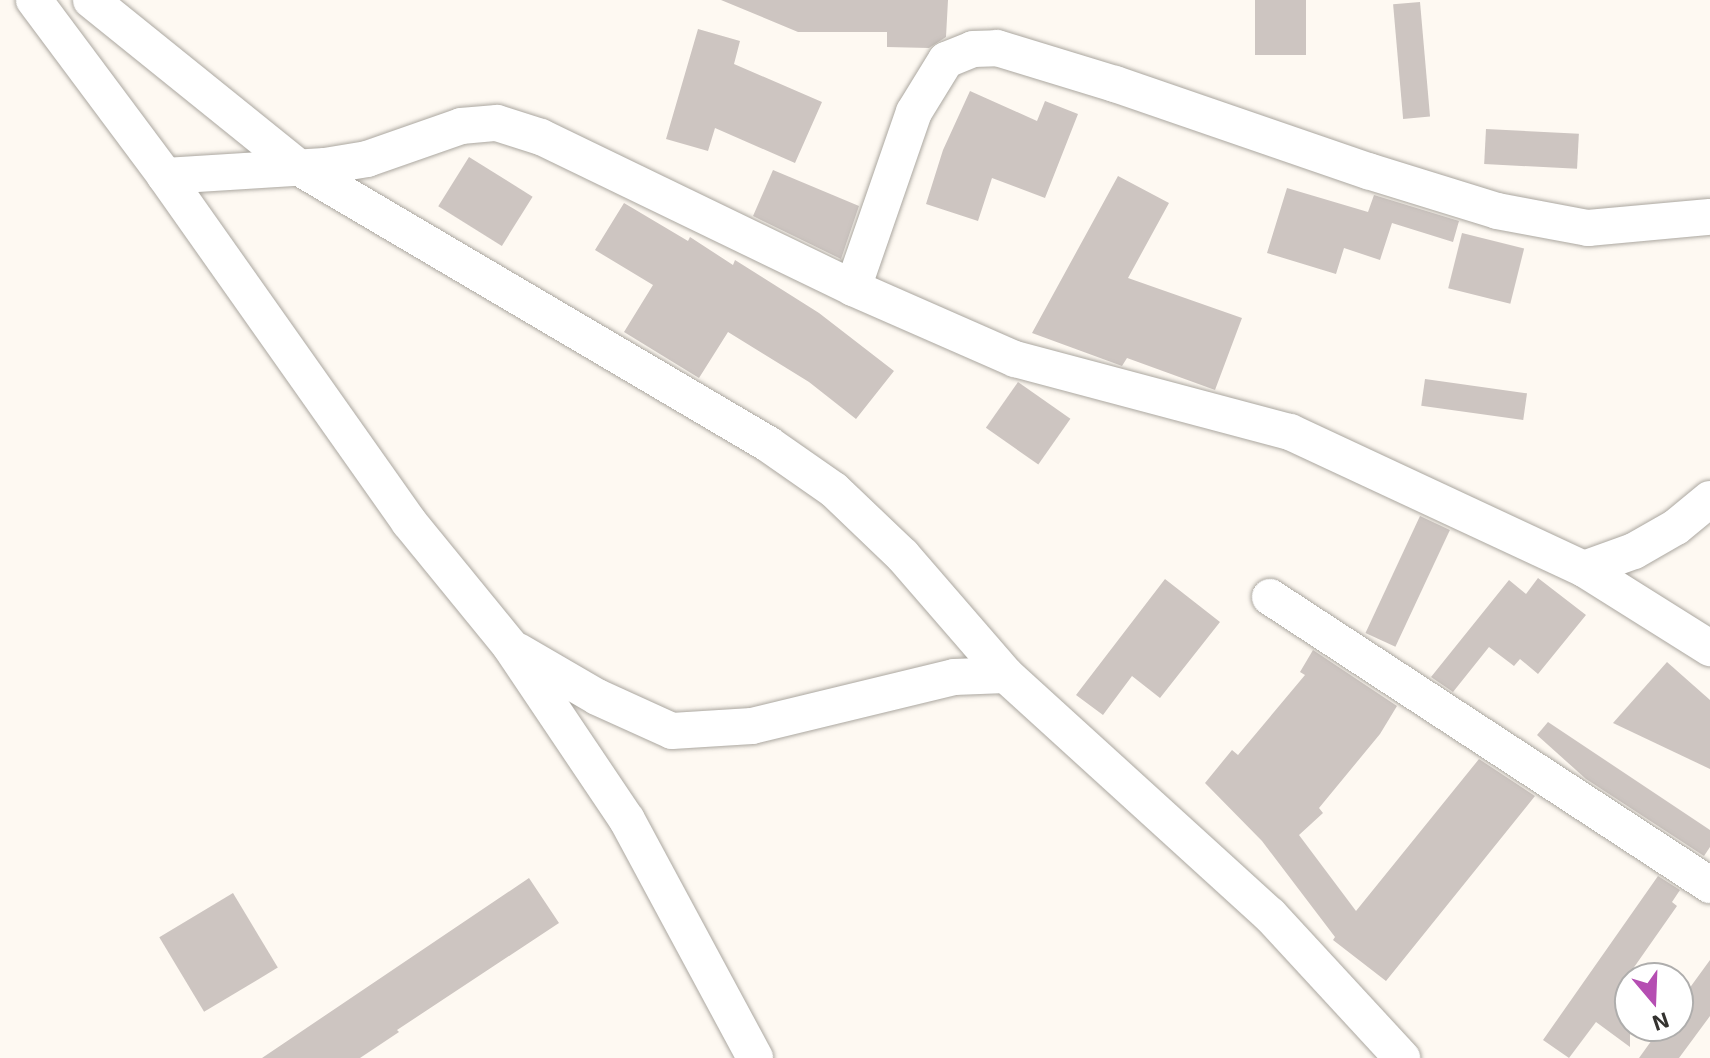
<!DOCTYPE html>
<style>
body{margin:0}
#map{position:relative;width:1710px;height:1058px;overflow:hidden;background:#fef9f2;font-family:"Exo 2",sans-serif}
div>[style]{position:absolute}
.building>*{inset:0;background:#cdc5c1;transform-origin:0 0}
.roads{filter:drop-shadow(0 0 2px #aba7a0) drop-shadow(0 0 2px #aba7a0)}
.street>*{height:36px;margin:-18px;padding:0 18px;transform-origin:18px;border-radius:18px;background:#fff}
span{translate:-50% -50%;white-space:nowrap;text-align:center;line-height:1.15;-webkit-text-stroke:6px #fff;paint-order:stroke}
.north{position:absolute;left:1614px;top:962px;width:80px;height:80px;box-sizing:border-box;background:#fff;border:2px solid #aeadac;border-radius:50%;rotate:161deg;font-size:22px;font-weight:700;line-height:32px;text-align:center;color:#34322f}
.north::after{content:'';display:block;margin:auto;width:28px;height:36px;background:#b54eb2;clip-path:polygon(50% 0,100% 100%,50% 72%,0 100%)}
</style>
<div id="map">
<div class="building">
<i style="clip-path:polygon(721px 0,948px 0,946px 37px,929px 48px,887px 47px,887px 32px,798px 32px)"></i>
<i style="left:1255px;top:0;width:51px;height:55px"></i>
<i style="left:1420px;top:2px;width:115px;height:27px;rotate:85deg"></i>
<i style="clip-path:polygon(698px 29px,740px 41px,734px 64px,822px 102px,795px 163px,715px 128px,708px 151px,666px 139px)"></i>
<i style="clip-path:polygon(970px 91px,1037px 121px,1045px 101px,1078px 114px,1045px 198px,992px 178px,978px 221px,926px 204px,943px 150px)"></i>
<i style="left:1486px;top:129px;width:93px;height:35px;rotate:3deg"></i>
<i style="left:469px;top:157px;width:75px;height:58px;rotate:32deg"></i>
<i style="clip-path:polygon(773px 170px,859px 206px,841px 259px,753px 216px)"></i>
<i style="clip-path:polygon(1118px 176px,1169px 203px,1128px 278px,1242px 318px,1215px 390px,1127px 358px,1122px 366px,1032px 333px)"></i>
<i style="clip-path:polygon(1287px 188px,1368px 212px,1374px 195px,1459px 221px,1453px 242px,1392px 223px,1380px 260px,1344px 248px,1336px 274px,1267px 253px)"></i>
<i style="clip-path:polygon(624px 203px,688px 241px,690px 237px,733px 265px,735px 260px,819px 313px,894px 371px,856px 419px,809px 382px,728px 332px,699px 378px,624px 332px,653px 285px,595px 250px)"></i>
<i style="left:1462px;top:233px;width:64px;height:57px;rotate:14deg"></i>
<i style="left:1425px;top:379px;width:103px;height:27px;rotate:8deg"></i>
<i style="left:1018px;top:382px;width:64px;height:56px;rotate:35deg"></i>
<i style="left:1420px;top:516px;width:33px;height:129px;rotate:25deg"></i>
<i style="clip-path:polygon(1538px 578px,1586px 615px,1538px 674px,1520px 659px,1514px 666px,1489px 647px,1453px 692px,1431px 677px,1509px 580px,1526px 594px)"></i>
<i style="clip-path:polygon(1165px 579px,1220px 622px,1160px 698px,1132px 676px,1103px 715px,1076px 695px)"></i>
<i style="clip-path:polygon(1313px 650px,1397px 706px,1380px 734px,1319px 808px,1323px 813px,1299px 835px,1356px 911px,1479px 759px,1535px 796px,1386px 981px,1333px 940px,1335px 937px,1262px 841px,1205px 783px,1232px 750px,1238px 755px,1305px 675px,1300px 672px)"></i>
<i style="clip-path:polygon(1667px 662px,1710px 700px,1710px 769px,1613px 723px)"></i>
<i style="clip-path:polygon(1548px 722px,1710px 830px,1710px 847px,1704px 856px,1586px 779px,1537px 735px)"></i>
<i style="clip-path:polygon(1658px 876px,1680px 890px,1672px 902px,1677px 906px,1630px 973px,1630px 1047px,1596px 1022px,1569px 1058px,1543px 1040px)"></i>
<i style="clip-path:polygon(529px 878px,559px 923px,397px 1030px,399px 1032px,360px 1058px,262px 1058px)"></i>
<i style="left:233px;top:893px;width:87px;height:86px;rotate:59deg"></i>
<i style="clip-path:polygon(1710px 960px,1710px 1016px,1679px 1058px,1639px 1058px,1662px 1026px,1678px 1026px,1678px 1004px)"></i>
</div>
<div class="roads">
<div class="street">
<i style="left:34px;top:0;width:219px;rotate:53.3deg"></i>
<i style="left:165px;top:176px;width:423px;rotate:54.8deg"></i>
<i style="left:409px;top:522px;width:160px;rotate:50.8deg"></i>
<i style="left:510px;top:646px;width:210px;rotate:56.1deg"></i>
<i style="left:627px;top:820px;width:270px;rotate:61.7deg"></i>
<i style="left:91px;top:0;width:266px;rotate:38.9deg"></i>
<i style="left:298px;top:167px;width:546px;rotate:30.51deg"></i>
<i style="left:768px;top:444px;width:80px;rotate:34.9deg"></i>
<i style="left:834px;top:490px;width:95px;rotate:43.7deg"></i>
<i style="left:903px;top:556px;width:157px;rotate:49.1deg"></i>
<i style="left:1006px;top:675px;width:357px;rotate:42.3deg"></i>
<i style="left:1270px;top:915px;width:195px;rotate:47.3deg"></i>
<i style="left:165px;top:176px;width:160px;rotate:-3.6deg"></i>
<i style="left:325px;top:166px;width:43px;rotate:-9.5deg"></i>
<i style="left:367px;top:159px;width:100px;rotate:-19.3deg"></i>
<i style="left:461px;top:126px;width:36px;rotate:-5deg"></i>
<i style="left:497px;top:123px;width:46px;rotate:17.7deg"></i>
<i style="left:541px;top:137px;width:347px;rotate:25.8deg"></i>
<i style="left:853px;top:288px;width:177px;rotate:23.7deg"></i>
<i style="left:1015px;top:359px;width:285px;rotate:14.9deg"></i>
<i style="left:1290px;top:432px;width:324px;rotate:25deg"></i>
<i style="left:1584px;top:569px;width:149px;rotate:32.1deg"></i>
<i style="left:853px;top:288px;width:186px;rotate:-70.9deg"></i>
<i style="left:914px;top:112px;width:61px;rotate:-58.4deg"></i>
<i style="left:946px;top:60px;width:29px;rotate:-22deg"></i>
<i style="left:973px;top:49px;width:24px;rotate:-2deg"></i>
<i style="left:997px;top:48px;width:123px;rotate:17deg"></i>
<i style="left:1115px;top:84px;width:268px;rotate:19deg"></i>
<i style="left:1368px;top:171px;width:135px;rotate:17.2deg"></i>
<i style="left:1497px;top:211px;width:93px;rotate:10.6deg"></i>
<i style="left:1588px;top:228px;width:122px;rotate:-5.2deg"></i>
<i style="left:1584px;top:569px;width:53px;rotate:-19.8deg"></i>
<i style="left:1634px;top:551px;width:48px;rotate:-29.7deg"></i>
<i style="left:1676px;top:527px;width:44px;rotate:-39.5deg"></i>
<i style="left:1270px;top:597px;width:526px;rotate:33.21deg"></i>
<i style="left:518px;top:651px;width:91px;rotate:30.2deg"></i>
<i style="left:597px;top:697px;width:82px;rotate:24.4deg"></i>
<i style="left:672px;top:731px;width:80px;rotate:-3.6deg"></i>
<i style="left:752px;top:726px;width:208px;rotate:-13.6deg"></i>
<i style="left:954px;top:677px;width:52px;rotate:-2.2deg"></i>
</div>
</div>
<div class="north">N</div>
</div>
